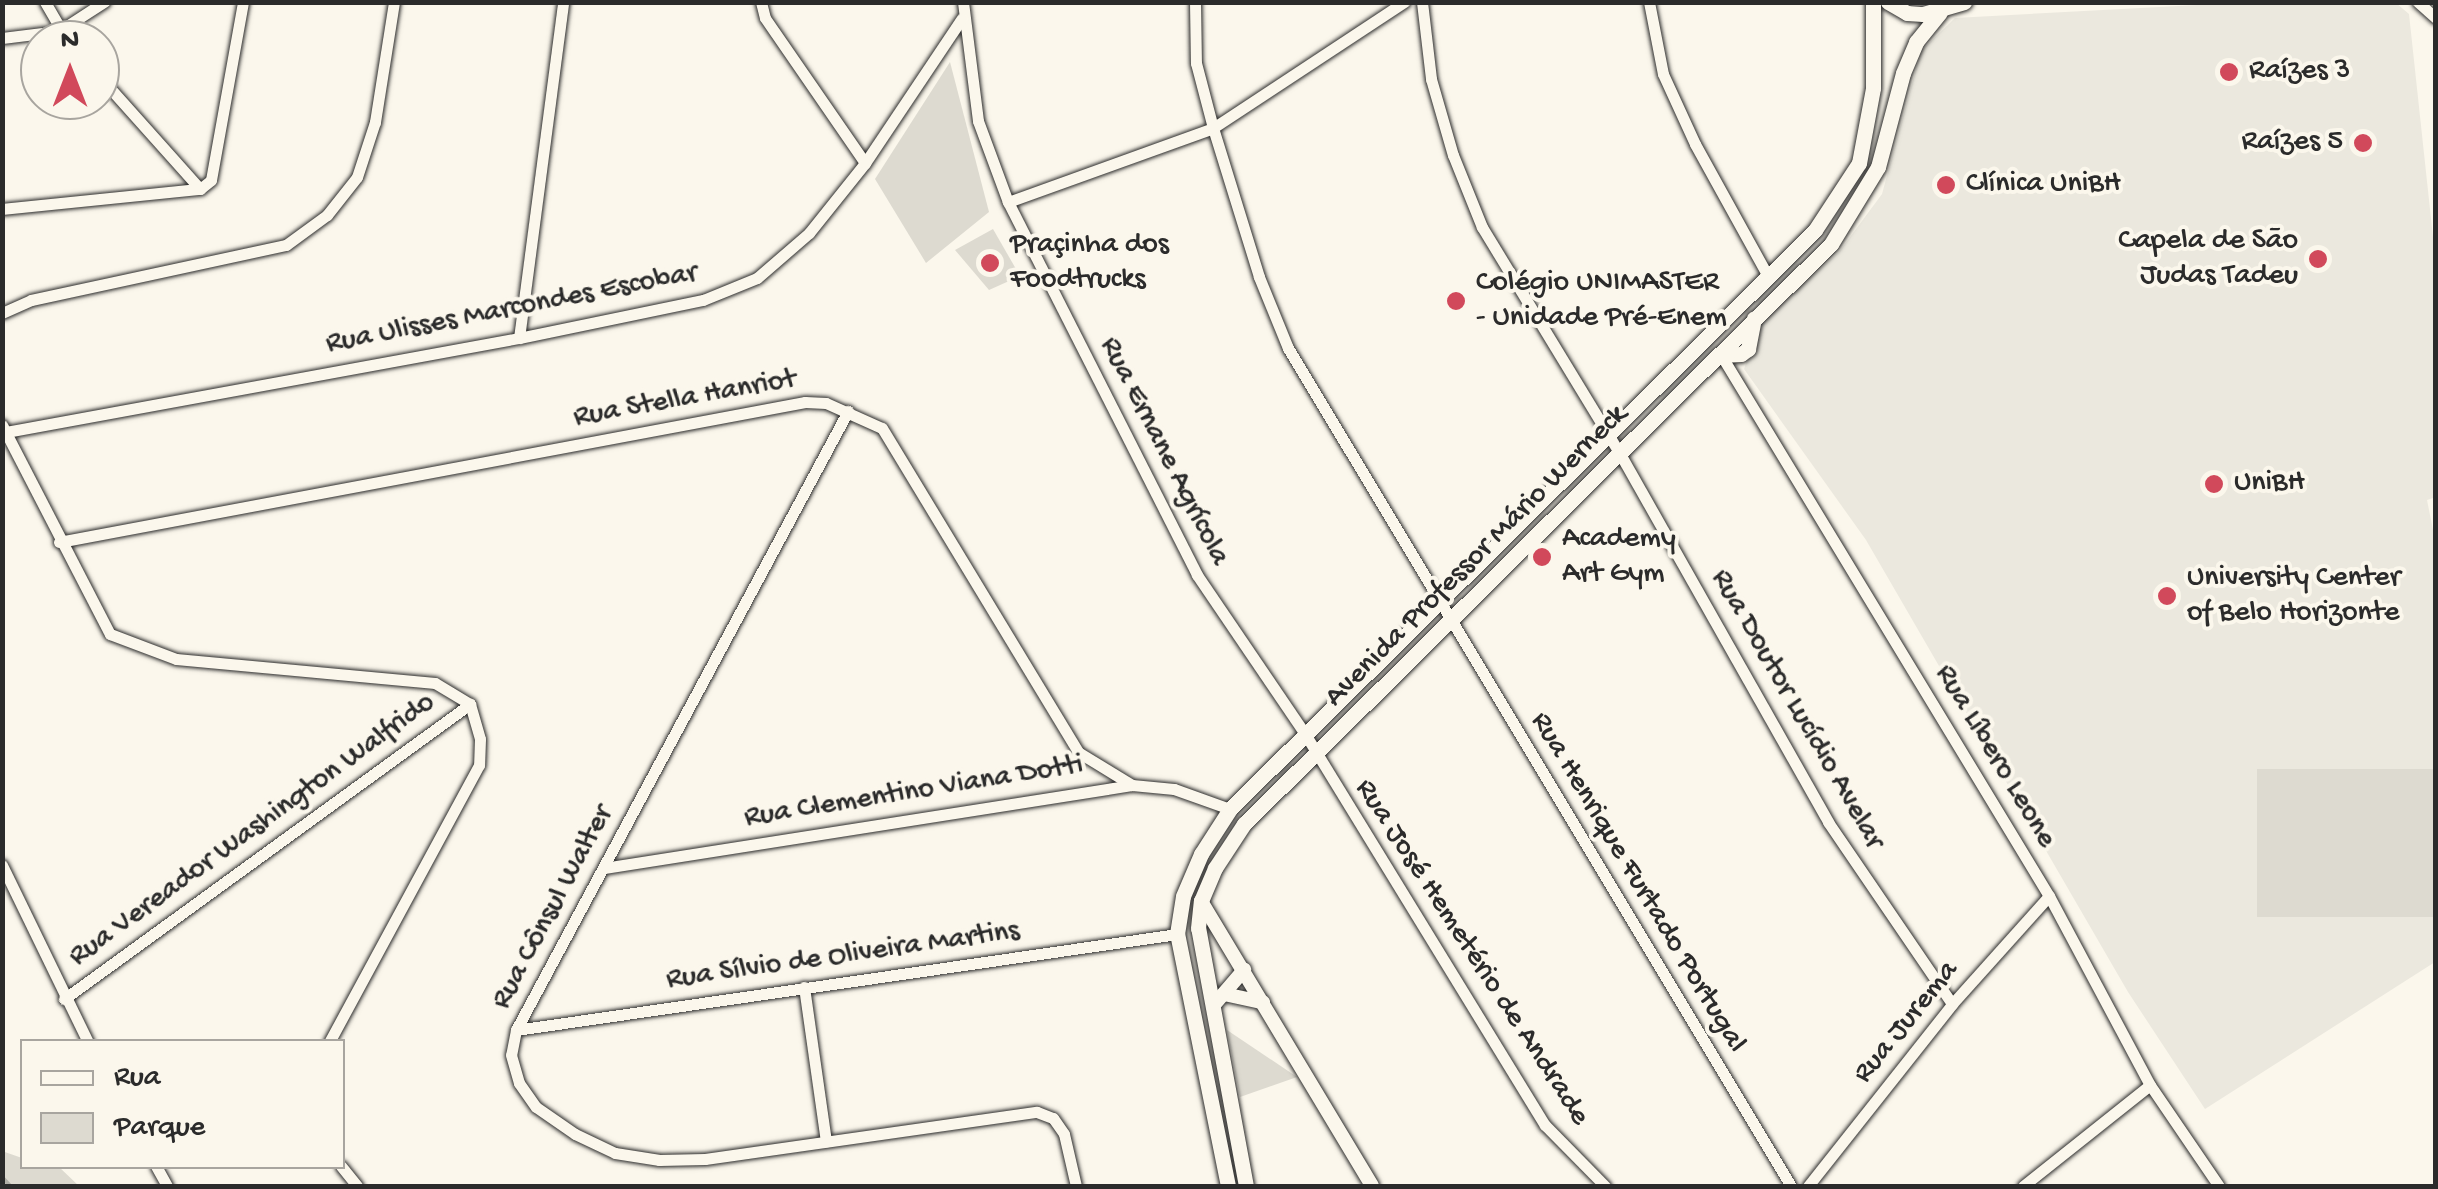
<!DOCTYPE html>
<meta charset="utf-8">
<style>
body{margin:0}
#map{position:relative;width:2438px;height:1189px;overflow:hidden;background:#fbf7ec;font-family:"Gochi Hand",sans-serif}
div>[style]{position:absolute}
.built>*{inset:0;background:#ebe8de}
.green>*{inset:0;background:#dddad0;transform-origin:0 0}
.stream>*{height:4px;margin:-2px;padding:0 2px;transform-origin:2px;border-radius:2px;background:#b1afa7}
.roads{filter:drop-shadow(0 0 2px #2b2b2b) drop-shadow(0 0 2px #2b2b2b)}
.minor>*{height:11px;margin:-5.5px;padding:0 5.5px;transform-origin:5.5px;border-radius:5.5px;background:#fbf7ec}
.tertiary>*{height:14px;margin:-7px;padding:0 7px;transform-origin:7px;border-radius:7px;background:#fbf7ec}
.secondary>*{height:15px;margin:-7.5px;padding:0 7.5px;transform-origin:7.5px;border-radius:7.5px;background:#fbf7ec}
.dots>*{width:28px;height:28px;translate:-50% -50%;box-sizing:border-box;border:5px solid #fbf7ec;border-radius:50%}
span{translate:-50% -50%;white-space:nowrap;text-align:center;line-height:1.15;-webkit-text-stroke:8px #fbf7ec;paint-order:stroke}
.poi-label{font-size:30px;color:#2b2b2b}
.left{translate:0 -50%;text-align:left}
.right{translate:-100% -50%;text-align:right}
.street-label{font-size:30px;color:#2b2b2b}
.frame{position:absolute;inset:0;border:5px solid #2b2b2b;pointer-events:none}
.legend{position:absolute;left:20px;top:1039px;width:325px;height:130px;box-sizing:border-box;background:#fbf7ec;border:2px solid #a8a59f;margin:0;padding:12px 18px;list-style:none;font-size:30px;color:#2b2b2b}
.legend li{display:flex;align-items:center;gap:20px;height:50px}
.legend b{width:50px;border:2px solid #a8a59f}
.north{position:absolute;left:20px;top:20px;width:100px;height:100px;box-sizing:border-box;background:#fbf7ec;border:2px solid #a8a59f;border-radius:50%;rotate:0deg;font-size:28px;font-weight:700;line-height:40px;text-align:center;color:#2b2b2b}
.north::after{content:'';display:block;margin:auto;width:35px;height:45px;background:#d1495b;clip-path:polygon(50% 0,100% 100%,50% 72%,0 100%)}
</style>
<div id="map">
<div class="built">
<i style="clip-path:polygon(2396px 3px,2409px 14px,2436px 265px,2436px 497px,2427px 500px,2436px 545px,2435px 962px,2205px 1109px,2128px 992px,1866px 540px,1744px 369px,1760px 324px,1839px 252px,1882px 194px,1921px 51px,1955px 18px,2197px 5px)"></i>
</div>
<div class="green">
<i style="clip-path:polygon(950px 62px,989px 212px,926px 263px,875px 179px)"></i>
<i style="clip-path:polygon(993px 229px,1020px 276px,989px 290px,955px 250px)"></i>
<i style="left:2435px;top:769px;width:148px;height:178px;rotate:90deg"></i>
<i style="clip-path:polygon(1227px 1030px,1297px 1077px,1240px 1097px)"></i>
<i style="clip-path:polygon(2px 1151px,22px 1158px,22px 1166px,59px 1167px,79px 1186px,3px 1186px)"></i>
</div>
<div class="stream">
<i style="left:2px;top:1177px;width:12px;rotate:48deg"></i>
</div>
<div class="roads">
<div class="minor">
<i style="left:45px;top:2px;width:44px;rotate:59.9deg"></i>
<i style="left:761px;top:2px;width:16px;rotate:76deg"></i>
<i style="left:765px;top:18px;width:176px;rotate:55.4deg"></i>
<i style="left:963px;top:2px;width:120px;rotate:82.8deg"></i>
<i style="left:978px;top:121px;width:86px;rotate:69.7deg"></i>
<i style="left:1008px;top:202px;width:418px;rotate:63.1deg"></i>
<i style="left:1197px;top:575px;width:196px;rotate:55.8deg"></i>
<i style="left:1307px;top:737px;width:455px;rotate:58.5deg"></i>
<i style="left:1545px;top:1125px;width:86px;rotate:45.5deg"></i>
<i style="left:1195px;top:2px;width:61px;rotate:89.1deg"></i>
<i style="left:1196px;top:63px;width:67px;rotate:75.3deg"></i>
<i style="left:1213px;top:128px;width:156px;rotate:72.8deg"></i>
<i style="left:1259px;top:277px;width:77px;rotate:67.8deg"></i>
<i style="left:1288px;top:348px;width:977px;rotate:59.03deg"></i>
<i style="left:1422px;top:2px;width:78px;rotate:83.3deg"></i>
<i style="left:1431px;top:79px;width:79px;rotate:73.9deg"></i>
<i style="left:1453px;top:155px;width:78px;rotate:68.1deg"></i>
<i style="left:1482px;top:227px;width:263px;rotate:58.7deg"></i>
<i style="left:1619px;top:452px;width:425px;rotate:60.5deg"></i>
<i style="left:1828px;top:822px;width:220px;rotate:55.7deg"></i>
<i style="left:1649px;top:2px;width:73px;rotate:79deg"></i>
<i style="left:1663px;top:74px;width:77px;rotate:65.4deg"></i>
<i style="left:1695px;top:144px;width:151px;rotate:61.1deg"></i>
<i style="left:2418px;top:2px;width:24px;rotate:42deg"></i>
<i style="left:2px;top:38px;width:57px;rotate:-7deg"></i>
<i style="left:59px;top:31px;width:54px;rotate:-32.8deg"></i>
<i style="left:100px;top:77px;width:150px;rotate:48.2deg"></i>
<i style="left:200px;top:189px;width:14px;rotate:-39deg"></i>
<i style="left:211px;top:180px;width:181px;rotate:-79.8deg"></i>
<i style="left:1008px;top:202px;width:218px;rotate:-19.8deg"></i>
<i style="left:1213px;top:128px;width:229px;rotate:-33.4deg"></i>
<i style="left:2px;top:209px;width:199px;rotate:-5.8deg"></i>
<i style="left:2px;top:313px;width:32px;rotate:-24deg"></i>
<i style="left:31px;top:300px;width:261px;rotate:-12.2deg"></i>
<i style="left:286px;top:245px;width:51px;rotate:-36.2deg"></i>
<i style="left:327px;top:215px;width:48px;rotate:-51.7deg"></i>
<i style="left:357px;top:177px;width:58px;rotate:-71.9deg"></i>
<i style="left:375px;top:122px;width:121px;rotate:-81deg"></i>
<i style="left:519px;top:338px;width:339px;rotate:-82.5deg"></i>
<i style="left:1721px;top:355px;width:633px;rotate:58.77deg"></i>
<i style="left:2049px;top:896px;width:214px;rotate:61.9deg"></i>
<i style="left:2150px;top:1085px;width:122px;rotate:55.7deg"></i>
<i style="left:848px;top:411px;width:702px;rotate:118.21deg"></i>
<i style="left:516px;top:1030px;width:25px;rotate:101deg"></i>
<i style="left:511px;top:1055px;width:29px;rotate:74deg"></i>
<i style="left:519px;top:1083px;width:29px;rotate:55deg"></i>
<i style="left:536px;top:1107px;width:47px;rotate:34.7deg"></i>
<i style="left:575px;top:1134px;width:44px;rotate:25.4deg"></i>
<i style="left:615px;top:1153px;width:45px;rotate:9deg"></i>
<i style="left:659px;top:1160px;width:46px;rotate:-1.2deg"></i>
<i style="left:705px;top:1159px;width:335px;rotate:-8.1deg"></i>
<i style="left:1037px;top:1112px;width:17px;rotate:21deg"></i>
<i style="left:1053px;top:1118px;width:19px;rotate:55deg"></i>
<i style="left:1064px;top:1134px;width:53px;rotate:77deg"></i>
<i style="left:2px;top:425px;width:235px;rotate:62.7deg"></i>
<i style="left:110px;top:634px;width:71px;rotate:20.7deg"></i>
<i style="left:176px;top:659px;width:260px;rotate:5.3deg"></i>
<i style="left:435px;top:683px;width:41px;rotate:31deg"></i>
<i style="left:470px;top:704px;width:36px;rotate:74deg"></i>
<i style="left:480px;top:739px;width:26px;rotate:92deg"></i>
<i style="left:479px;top:765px;width:315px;rotate:118.4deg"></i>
<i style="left:6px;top:432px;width:522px;rotate:-10.38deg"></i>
<i style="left:519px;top:338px;width:188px;rotate:-11.7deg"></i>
<i style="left:703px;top:300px;width:58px;rotate:-22.2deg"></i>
<i style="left:757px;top:278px;width:69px;rotate:-40.9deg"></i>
<i style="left:809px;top:233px;width:90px;rotate:-51.3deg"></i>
<i style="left:865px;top:163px;width:174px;rotate:-56.2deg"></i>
<i style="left:59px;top:542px;width:759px;rotate:-10.63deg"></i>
<i style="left:805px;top:402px;width:21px;rotate:3deg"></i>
<i style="left:826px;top:403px;width:61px;rotate:24.1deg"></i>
<i style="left:882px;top:428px;width:379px;rotate:58.8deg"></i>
<i style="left:1078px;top:752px;width:63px;rotate:31.4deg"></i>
<i style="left:2px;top:865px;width:197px;rotate:64.1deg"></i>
<i style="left:604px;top:868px;width:534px;rotate:-8.93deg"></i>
<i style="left:1132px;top:785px;width:42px;rotate:5.4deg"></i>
<i style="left:1174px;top:789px;width:59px;rotate:19.7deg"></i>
<i style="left:804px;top:987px;width:156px;rotate:81.9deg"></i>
<i style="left:64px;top:999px;width:502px;rotate:-36deg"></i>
<i style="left:516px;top:1030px;width:668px;rotate:-8.26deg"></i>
<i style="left:156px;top:1166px;width:23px;rotate:61deg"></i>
<i style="left:341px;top:1166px;width:26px;rotate:51deg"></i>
<i style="left:1808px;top:1186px;width:232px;rotate:-51.6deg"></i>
<i style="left:1952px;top:1004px;width:145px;rotate:-48.1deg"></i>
<i style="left:2023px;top:1186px;width:162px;rotate:-38.5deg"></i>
</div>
<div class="tertiary">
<i style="left:1201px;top:901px;width:332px;rotate:59deg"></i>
<i style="left:1224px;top:994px;width:40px;rotate:12deg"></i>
<i style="left:1213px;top:1006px;width:48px;rotate:-49.3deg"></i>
</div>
<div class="secondary">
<i style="left:1888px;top:2px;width:22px;rotate:30deg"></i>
<i style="left:1907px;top:13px;width:16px;rotate:4deg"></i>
<i style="left:1923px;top:14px;width:43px;rotate:-16.3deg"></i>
<i style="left:1721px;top:355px;width:20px;rotate:-3deg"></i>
<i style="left:1741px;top:354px;width:9px;rotate:-36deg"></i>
<i style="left:1748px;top:349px;width:31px;rotate:-79deg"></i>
<i style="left:1228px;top:1186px;width:257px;rotate:-101.4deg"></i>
<i style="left:1177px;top:934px;width:38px;rotate:-81deg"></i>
<i style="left:1183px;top:896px;width:46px;rotate:-66.8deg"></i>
<i style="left:1201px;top:854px;width:54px;rotate:-57.2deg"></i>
<i style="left:1230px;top:809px;width:823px;rotate:-44.7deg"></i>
<i style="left:1815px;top:230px;width:80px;rotate:-56.7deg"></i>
<i style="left:1859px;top:163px;width:76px;rotate:-79.4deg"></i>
<i style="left:1873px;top:88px;width:86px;rotate:-90deg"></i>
<i style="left:1246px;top:1186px;width:262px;rotate:-100.5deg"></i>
<i style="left:1198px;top:928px;width:27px;rotate:-84deg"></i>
<i style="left:1201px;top:901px;width:36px;rotate:-67deg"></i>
<i style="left:1215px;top:868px;width:53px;rotate:-56.6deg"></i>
<i style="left:1244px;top:824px;width:825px;rotate:-44.66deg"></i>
<i style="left:1831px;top:244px;width:90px;rotate:-58.6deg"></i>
<i style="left:1878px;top:167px;width:97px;rotate:-75.1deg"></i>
<i style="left:1903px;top:73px;width:34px;rotate:-67deg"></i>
<i style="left:1916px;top:42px;width:38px;rotate:-51deg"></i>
</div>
</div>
<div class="dots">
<i style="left:2229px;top:72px;background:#d1495b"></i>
<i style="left:2363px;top:143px;background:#d1495b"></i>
<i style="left:1946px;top:185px;background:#d1495b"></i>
<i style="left:2318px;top:259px;background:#d1495b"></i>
<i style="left:990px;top:263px;background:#d1495b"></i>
<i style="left:1456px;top:301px;background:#d1495b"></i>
<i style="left:2214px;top:484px;background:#d1495b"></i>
<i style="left:1542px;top:557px;background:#d1495b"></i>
<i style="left:2167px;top:596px;background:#d1495b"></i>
</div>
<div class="poi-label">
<span class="left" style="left:2249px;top:72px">Raízes 3</span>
<span class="right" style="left:2343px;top:143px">Raízes 5</span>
<span class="left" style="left:1966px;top:185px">Clínica UniBH</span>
<span class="right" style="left:2298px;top:259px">Capela de São<br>Judas Tadeu</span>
<span class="left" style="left:1010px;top:263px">Praçinha dos<br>Foodtrucks</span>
<span class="left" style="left:1476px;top:301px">Colégio UNIMASTER<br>- Unidade Pré-Enem</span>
<span class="left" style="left:2234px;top:484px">UniBH</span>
<span class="left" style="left:1562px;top:557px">Academy<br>Art Gym</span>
<span class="left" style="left:2187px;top:596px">University Center<br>of Belo Horizonte</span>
</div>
<div class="street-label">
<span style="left:512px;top:310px;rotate:-11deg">Rua Ulisses Marcondes Escobar</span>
<span style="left:685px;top:400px;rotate:-10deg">Rua Stella Hanriot</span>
<span style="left:1163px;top:452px;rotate:63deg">Rua Ernane Agrícola</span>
<span style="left:1477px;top:557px;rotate:-45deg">Avenida Professor Mário Werneck</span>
<span style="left:1796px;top:710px;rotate:60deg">Rua Doutor Lucídio Avelar</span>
<span style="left:1994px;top:757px;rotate:59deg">Rua Líbero Leone</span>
<span style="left:914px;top:793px;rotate:-9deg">Rua Clementino Viana Dotti</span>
<span style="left:253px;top:831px;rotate:-36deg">Rua Vereador Washington Walfrido</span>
<span style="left:1637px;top:883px;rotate:59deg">Rua Henrique Furtado Portugal</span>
<span style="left:554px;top:908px;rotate:-62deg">Rua Cônsul Walter</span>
<span style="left:1471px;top:953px;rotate:57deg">Rua José Hemetério de Andrade</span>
<span style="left:843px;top:957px;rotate:-8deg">Rua Sílvio de Oliveira Martins</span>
<span style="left:1907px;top:1023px;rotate:-51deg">Rua Jurema</span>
</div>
<div class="frame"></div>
<ul class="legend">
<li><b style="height:12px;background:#fbf7ec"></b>Rua</li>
<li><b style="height:28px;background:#dddad0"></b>Parque</li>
</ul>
<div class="north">N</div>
</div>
